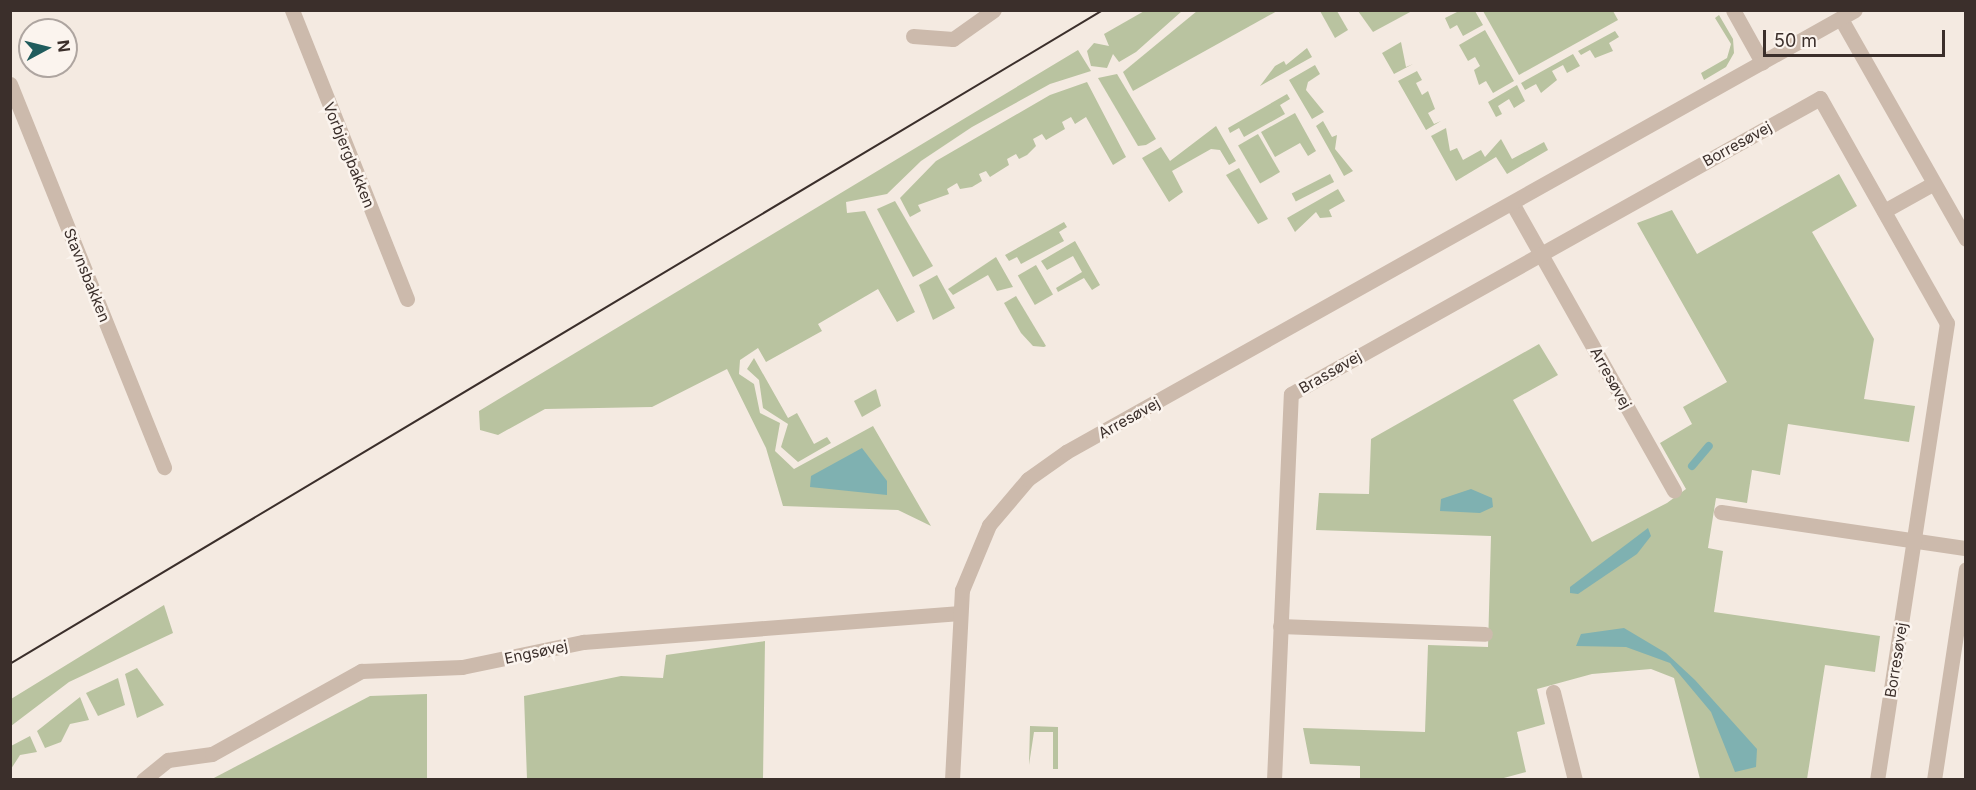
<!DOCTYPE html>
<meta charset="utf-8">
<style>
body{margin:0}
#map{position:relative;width:1976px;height:790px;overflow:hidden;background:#f4eae1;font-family:Inter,sans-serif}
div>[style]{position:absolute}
.green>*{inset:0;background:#b9c3a0;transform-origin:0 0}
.water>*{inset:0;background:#7fb1b1}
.stream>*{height:8px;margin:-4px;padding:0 4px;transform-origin:4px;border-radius:4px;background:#7fb1b1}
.minor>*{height:15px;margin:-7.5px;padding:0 7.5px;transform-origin:7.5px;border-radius:7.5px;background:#ccbaac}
.tram>*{height:1.5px;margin:-0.75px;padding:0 0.75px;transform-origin:0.75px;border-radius:0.75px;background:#3b2f2b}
span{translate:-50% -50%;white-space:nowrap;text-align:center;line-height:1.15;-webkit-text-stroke:5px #fbf4ee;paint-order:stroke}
.street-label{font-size:15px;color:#3b2f2b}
.frame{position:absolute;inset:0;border:12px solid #3b2f2b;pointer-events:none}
.north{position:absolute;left:18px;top:18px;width:60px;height:60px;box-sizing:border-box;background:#fbf4ee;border:2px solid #aea5a0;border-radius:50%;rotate:83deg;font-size:16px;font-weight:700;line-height:24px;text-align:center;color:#3b2f2b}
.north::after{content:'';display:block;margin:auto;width:21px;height:27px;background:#205c5d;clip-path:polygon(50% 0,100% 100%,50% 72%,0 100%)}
.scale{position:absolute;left:1763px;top:30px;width:182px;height:27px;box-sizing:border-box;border:3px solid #3b2f2b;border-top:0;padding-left:8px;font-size:18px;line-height:21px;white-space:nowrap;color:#3b2f2b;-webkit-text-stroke:4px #fbf4ee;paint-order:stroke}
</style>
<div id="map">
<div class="green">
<i style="clip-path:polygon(1146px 10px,1182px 11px,1136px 52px,1119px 62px,1113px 54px,1107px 68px,1091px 66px,1087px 51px,1094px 43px,1109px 46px,1104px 34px)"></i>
<i style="clip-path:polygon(1197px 11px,1277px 11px,1133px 91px,1123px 72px)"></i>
<i style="clip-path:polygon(1320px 11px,1337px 11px,1348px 30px,1335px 38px)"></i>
<i style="clip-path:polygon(1358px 11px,1412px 11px,1373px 32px)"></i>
<i style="clip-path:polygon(1459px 11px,1475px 11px,1483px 25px,1463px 36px,1457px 25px,1450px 29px,1445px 18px)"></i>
<i style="clip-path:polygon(1483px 11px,1613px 11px,1618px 20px,1519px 75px)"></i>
<i style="clip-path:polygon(1719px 15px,1733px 39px,1734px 53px,1726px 67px,1704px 80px,1701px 73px,1727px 58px,1731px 44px,1715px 18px)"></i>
<i style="clip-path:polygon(1485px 30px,1514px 81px,1493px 93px,1486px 81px,1479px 85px,1474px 70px,1480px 66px,1475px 57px,1468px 61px,1459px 45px)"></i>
<i style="clip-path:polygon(1615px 31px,1619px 37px,1609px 43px,1613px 51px,1595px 58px,1590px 50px,1581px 55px,1578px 51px)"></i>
<i style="clip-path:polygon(1401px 42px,1406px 67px,1413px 64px,1394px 74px,1382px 53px)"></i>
<i style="clip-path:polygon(1307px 48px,1312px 57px,1260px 86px,1275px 66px,1284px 61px,1286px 65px)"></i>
<i style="clip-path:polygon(1078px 50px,1091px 71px,1050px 84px,972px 127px,921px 161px,887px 194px,846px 202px,847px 213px,865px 211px,915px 312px,897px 322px,878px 289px,818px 324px,822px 331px,766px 362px,758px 348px,740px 360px,739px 374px,754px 384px,760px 413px,780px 423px,775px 451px,794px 469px,873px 426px,931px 526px,898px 510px,783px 506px,766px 448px,727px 369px,652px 407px,545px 409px,498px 435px,480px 430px,479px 411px)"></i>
<i style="clip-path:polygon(1573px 54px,1580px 66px,1567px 73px,1563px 65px,1552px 71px,1557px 80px,1541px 93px,1536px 84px,1525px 90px,1521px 83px)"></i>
<i style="clip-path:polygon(1315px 65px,1320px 74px,1308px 82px,1306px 90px,1324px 112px,1312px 119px,1289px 80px)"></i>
<i style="clip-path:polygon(1417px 71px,1422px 80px,1416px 83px,1422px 95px,1428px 91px,1435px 109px,1428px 113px,1434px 124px,1441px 121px,1426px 130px,1398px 81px)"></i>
<i style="clip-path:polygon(1117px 74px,1156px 139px,1146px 145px,1138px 146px,1098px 78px)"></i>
<i style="clip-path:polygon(1087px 82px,1126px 157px,1113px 165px,1086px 117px,1075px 124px,1071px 117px,1062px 122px,1065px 129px,1046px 140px,1042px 134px,1033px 139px,1036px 146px,1027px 155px,1019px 159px,1016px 154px,1007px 159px,1009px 165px,990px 177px,986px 171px,979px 174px,982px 181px,972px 187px,960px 189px,957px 183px,947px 189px,949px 194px,918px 205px,921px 211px,910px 217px,900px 198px,936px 161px,1050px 95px)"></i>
<i style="clip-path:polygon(1517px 85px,1525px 101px,1514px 108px,1509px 99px,1498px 106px,1502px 114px,1496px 117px,1488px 102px)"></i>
<i style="clip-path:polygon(1287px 94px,1290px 99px,1280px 105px,1285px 114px,1244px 137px,1239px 128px,1230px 133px,1228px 128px)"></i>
<i style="clip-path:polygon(1295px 113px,1316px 151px,1308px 156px,1300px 143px,1275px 157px,1261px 132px)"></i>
<i style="clip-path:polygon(1323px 121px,1332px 137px,1337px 135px,1335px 149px,1353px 171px,1344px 176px,1316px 126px)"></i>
<i style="clip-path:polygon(1216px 126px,1236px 161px,1229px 165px,1220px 150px,1211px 149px,1172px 171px,1183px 192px,1169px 202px,1142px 158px,1161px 147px,1170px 161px)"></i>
<i style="clip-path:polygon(1446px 128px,1450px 151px,1457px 148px,1463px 160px,1481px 150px,1485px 157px,1501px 139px,1512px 159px,1544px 142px,1548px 150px,1507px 174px,1496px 157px,1456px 181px,1431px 136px)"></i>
<i style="left:1258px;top:134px;width:44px;height:23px;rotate:60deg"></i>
<i style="clip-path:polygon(1239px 168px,1268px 219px,1258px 224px,1226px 175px)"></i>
<i style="left:1330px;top:174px;width:9px;height:43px;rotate:63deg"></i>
<i style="clip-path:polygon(1839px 174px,1857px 206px,1812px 232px,1874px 339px,1864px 399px,1915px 406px,1909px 442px,1788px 424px,1780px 475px,1752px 470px,1747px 503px,1716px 498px,1708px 548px,1723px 551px,1714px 612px,1880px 636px,1875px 672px,1825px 665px,1807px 779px,1700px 779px,1674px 678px,1651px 669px,1592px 674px,1537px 689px,1545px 724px,1517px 732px,1526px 772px,1500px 779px,1360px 779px,1360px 766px,1310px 764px,1303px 728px,1425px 732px,1428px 645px,1488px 647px,1491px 536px,1316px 530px,1319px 493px,1369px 494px,1371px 439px,1539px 344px,1558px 375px,1513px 400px,1592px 542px,1667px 503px,1686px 489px,1660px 443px,1692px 424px,1683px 407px,1727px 382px,1637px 223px,1672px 210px,1697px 254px)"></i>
<i style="clip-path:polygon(1338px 189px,1345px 201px,1329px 210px,1332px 217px,1320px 218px,1316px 212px,1295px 232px,1287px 218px)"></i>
<i style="clip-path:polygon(895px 201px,933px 266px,913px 277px,877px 209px)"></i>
<i style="clip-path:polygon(1064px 222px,1067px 227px,1059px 232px,1064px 241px,1021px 264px,1017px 257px,1009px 261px,1005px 255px)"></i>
<i style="clip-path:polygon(1075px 241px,1100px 285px,1092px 290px,1084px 278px,1058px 292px,1056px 288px,1082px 272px,1073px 256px,1047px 270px,1041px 261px)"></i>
<i style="clip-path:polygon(996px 257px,1013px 287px,997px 291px,988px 275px,953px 295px,948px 289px)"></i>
<i style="left:1036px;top:265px;width:34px;height:21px;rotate:60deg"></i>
<i style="clip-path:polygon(937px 275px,955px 308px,933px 320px,919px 285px)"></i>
<i style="clip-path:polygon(1016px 296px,1046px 346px,1044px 347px,1033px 346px,1021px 333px,1004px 303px)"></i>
<i style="clip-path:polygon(754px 358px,788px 418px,797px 413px,814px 444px,827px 437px,831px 443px,798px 462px,781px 447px,788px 424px,763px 408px,759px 380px,747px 369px)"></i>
<i style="clip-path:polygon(876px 389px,881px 406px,862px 417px,854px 401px)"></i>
<i style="clip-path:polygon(164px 605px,173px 633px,69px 682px,11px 726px,11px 699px)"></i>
<i style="clip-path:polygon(765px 641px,763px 779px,527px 779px,524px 696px,621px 676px,663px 678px,666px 655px)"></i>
<i style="clip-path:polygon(137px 668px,164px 705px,137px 718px,125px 674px)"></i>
<i style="clip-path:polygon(118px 678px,125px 705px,98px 716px,86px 693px)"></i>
<i style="clip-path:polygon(427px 694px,427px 779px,212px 779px,370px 696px)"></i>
<i style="clip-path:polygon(80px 697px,89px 720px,70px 724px,61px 742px,45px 748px,37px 731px)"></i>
<i style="clip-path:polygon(1030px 726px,1058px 727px,1058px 769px,1053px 769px,1053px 732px,1034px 732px,1029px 765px)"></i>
<i style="clip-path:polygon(30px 736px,37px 752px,20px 755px,11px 769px,11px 746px)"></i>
</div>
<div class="water">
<i style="clip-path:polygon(862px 448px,887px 481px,887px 495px,810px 487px,811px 476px)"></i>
<i style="clip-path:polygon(1471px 489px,1492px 498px,1493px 507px,1480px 513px,1440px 511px,1441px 499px)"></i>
<i style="clip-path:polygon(1648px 528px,1651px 536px,1637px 554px,1578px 594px,1570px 593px,1570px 587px)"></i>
<i style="clip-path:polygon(1624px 628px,1666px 653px,1695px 680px,1757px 749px,1756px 767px,1735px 772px,1711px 712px,1670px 663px,1626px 647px,1576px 646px,1581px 634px)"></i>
</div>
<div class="stream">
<i style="left:1692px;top:466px;width:26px;rotate:-50deg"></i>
</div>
<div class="minor">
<i style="left:292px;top:10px;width:311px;rotate:68.3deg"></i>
<i style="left:1733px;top:10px;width:60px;rotate:60.9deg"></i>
<i style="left:1841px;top:19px;width:253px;rotate:60.4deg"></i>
<i style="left:913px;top:36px;width:40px;rotate:4.3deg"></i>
<i style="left:953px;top:39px;width:50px;rotate:-35.3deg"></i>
<i style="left:10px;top:84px;width:413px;rotate:68.1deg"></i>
<i style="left:1512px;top:203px;width:330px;rotate:60.6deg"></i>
<i style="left:1884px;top:211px;width:57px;rotate:-29.2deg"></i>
<i style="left:1721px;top:512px;width:248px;rotate:8.4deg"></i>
<i style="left:1280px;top:626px;width:205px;rotate:2.2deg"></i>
<i style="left:1553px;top:692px;width:91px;rotate:76deg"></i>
<i style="left:143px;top:780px;width:32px;rotate:-39deg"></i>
<i style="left:168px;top:760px;width:44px;rotate:-7.8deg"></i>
<i style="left:212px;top:754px;width:171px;rotate:-29.1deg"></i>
<i style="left:361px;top:671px;width:101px;rotate:-2.3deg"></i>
<i style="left:462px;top:667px;width:124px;rotate:-11.7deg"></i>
<i style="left:583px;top:642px;width:375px;rotate:-4.4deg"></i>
<i style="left:952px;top:780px;width:190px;rotate:-87deg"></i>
<i style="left:962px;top:590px;width:70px;rotate:-67.4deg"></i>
<i style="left:989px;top:525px;width:60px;rotate:-49.7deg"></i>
<i style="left:1028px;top:479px;width:47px;rotate:-35.4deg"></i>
<i style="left:1066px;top:452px;width:904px;rotate:-29.26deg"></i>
<i style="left:1274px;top:780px;width:386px;rotate:-87.5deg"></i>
<i style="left:1291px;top:394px;width:606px;rotate:-29.23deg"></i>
<i style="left:1820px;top:98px;width:258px;rotate:60.6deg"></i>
<i style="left:1947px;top:323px;width:462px;rotate:98.7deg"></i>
<i style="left:1934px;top:780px;width:213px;rotate:-81.4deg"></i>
</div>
<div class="tram">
<i style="left:10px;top:664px;width:1274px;rotate:-30.89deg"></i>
</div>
<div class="street-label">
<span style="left:1737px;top:144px;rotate:-29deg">Borresøvej</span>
<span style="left:349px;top:155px;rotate:68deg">Vorbjergbakken</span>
<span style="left:87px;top:275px;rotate:68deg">Stavnsbakken</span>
<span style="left:1330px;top:372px;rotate:-30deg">Brassøvej</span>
<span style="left:1611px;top:378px;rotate:61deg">Arresøvej</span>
<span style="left:1129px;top:418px;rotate:-29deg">Arresøvej</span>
<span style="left:536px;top:652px;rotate:-12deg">Engsøvej</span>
<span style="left:1896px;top:660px;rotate:-81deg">Borresøvej</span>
</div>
<div class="frame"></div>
<div class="north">N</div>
<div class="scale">50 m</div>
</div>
